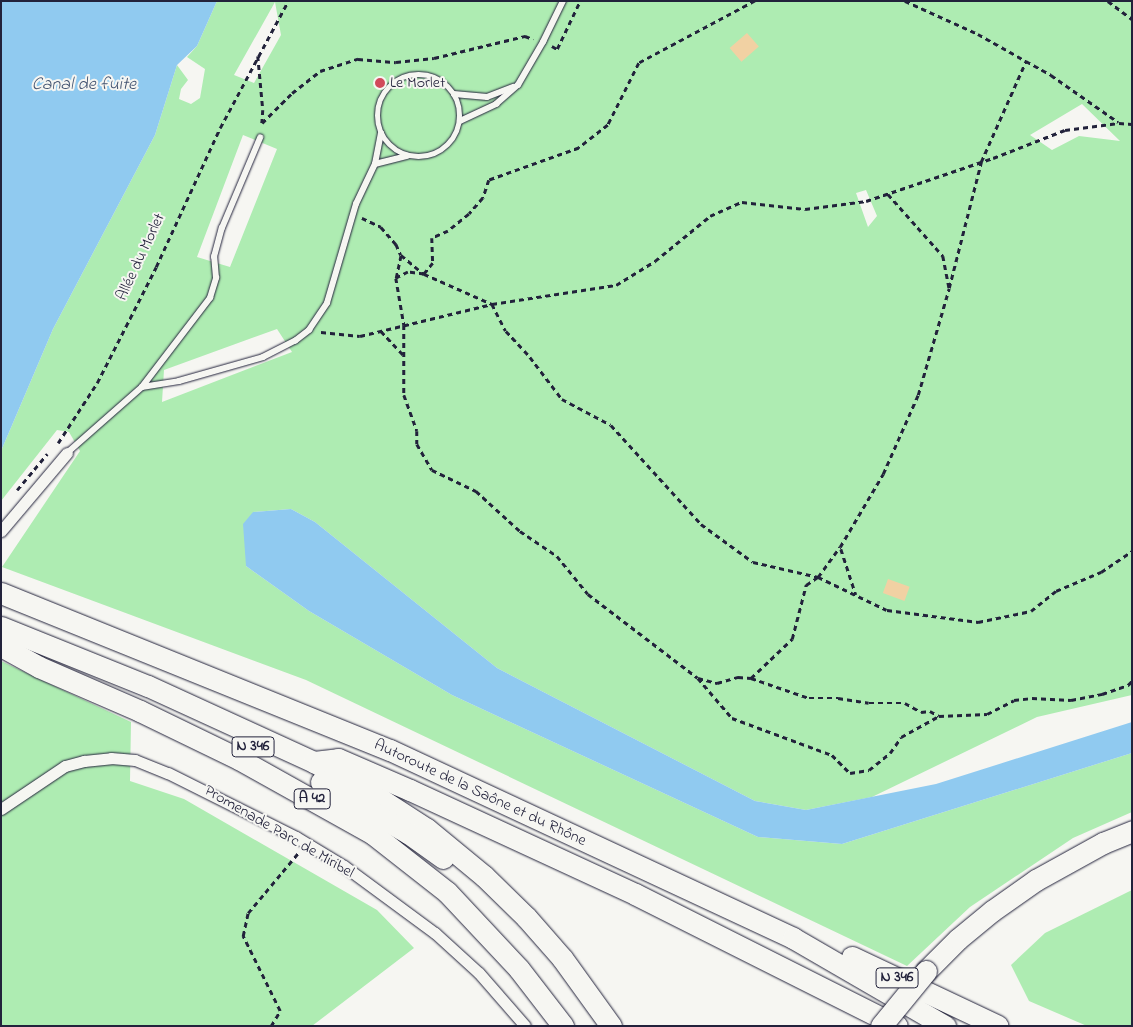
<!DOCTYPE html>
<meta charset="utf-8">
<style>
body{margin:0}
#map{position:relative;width:1133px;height:1027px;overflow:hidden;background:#f6f6f2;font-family:"Indie Flower",sans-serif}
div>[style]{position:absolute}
.green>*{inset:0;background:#aeecb2}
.water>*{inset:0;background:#90caf0}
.building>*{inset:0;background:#f1d1a3;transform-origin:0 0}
.path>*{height:2.5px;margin-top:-1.25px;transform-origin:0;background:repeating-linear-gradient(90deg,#22223b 0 5px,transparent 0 9px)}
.roads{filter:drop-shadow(0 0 1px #22223b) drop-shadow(0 0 1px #22223b)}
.service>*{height:5.5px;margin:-2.75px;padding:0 2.75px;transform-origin:2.75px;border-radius:2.75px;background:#f6f6f2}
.service>.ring{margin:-2.75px;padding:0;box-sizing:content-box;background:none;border:5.5px solid #f6f6f2;border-radius:50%}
.minor>*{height:11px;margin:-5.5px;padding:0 5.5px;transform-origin:5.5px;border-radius:5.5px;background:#f6f6f2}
.motorway>*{height:21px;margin:-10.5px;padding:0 10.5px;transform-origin:10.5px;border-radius:10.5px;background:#f6f6f2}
.bridges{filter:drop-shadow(0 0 1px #22223b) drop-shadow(0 0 1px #22223b)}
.motorway-bridge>*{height:21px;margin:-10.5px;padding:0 10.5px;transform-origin:10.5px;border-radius:10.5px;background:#f6f6f2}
.dots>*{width:14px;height:14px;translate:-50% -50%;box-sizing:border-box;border:2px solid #f6f6f2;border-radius:50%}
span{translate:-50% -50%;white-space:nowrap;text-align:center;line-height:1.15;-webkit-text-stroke:4px #f6f6f2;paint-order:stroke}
.shield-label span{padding:1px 4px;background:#f6f6f2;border:1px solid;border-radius:4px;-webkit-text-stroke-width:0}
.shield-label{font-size:15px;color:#22223b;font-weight:700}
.poi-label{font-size:16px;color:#22223b}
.left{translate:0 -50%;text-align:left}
.street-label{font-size:16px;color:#22223b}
.water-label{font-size:18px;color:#435471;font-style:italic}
.frame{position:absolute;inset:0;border:2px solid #22223b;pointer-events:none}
</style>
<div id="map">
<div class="green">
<i style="clip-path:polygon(evenodd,217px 1px,1132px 1px,1132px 695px,1037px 717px,872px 797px,806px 810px,755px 801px,497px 668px,315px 522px,291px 509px,253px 512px,246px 566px,309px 611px,452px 695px,758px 837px,842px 844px,1132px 753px,1132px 812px,1073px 838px,970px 907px,907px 966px,306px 680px,2px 567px,80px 451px,69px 432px,57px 430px,1px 501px,1px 451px,53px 329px,155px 135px,177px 65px,188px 80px,181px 89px,179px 99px,191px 104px,200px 98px,205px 69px,187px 57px,197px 46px,217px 1px,275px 2px,281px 35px,254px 83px,234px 75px,275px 2px,217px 1px,1082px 104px,1120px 141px,1079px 136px,1052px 150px,1030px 135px,1082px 104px,217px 1px,243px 135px,277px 149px,230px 267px,197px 257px,243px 135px,217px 1px,866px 190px,877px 216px,868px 227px,856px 193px,866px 190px,217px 1px,277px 329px,292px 352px,162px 402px,164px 370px,277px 329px)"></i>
<i style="clip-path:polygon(1px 661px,131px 722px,130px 781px,184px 799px,377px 910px,414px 948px,312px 1026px,1px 1026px)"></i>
<i style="clip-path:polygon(1132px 890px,1132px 1026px,1087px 1026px,1029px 1001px,1011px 965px,1045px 933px)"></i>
</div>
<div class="water">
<i style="clip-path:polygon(1px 1px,217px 1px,197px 46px,177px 65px,155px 135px,53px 329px,1px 451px)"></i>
<i style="clip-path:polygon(291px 509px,315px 522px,497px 668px,755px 801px,806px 810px,936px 784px,1132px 722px,1132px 753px,842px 844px,758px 837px,452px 695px,309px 611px,246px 566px,243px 524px,253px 512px)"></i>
</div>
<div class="building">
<i style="left:747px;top:33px;width:18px;height:23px;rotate:49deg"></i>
<i style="left:888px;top:579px;width:23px;height:15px;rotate:20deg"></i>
</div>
<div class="path">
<i style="left:755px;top:1px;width:132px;rotate:151.9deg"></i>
<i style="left:639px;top:63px;width:69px;rotate:116.6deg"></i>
<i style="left:608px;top:125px;width:37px;rotate:142deg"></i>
<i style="left:579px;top:148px;width:96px;rotate:160.4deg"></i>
<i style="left:489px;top:180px;width:19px;rotate:108deg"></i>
<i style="left:483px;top:198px;width:21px;rotate:131deg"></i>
<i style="left:469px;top:214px;width:27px;rotate:141deg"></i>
<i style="left:448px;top:231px;width:17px;rotate:156deg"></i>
<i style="left:432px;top:238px;width:25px;rotate:88deg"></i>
<i style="left:433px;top:263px;width:14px;rotate:129deg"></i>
<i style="left:424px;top:274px;width:16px;rotate:-173deg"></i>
<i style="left:408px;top:272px;width:13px;rotate:153deg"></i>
<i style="left:396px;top:278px;width:48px;rotate:80.3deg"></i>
<i style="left:404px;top:325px;width:70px;rotate:90deg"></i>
<i style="left:404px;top:395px;width:38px;rotate:70deg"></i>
<i style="left:417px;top:431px;width:13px;rotate:90deg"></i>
<i style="left:417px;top:444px;width:30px;rotate:60deg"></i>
<i style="left:432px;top:470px;width:49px;rotate:25.5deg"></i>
<i style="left:476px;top:491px;width:59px;rotate:42.3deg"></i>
<i style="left:520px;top:531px;width:45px;rotate:34deg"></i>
<i style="left:557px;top:556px;width:49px;rotate:50.8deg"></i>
<i style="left:588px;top:594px;width:138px;rotate:37.4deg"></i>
<i style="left:698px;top:678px;width:52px;rotate:49.6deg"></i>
<i style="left:732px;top:718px;width:107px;rotate:20.3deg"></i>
<i style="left:832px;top:755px;width:25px;rotate:45deg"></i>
<i style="left:850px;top:773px;width:19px;rotate:-9deg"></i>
<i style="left:869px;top:770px;width:27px;rotate:-39deg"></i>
<i style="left:890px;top:753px;width:19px;rotate:-55deg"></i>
<i style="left:901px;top:737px;width:43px;rotate:-28.9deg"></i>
<i style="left:939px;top:716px;width:48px;rotate:-2.4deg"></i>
<i style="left:987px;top:714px;width:30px;rotate:-27deg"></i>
<i style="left:1014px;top:700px;width:18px;rotate:-6deg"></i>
<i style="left:1032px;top:698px;width:39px;rotate:3deg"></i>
<i style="left:1071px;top:700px;width:32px;rotate:-11deg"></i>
<i style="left:1102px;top:694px;width:28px;rotate:-19deg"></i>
<i style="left:1128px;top:685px;width:6px;rotate:-45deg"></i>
<i style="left:905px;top:1px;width:80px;rotate:24.3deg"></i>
<i style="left:978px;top:34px;width:55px;rotate:29.4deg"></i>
<i style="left:1026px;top:61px;width:29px;rotate:29deg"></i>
<i style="left:1051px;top:75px;width:82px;rotate:35deg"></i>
<i style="left:1108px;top:1px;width:30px;rotate:37deg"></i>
<i style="left:552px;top:46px;width:6px;rotate:31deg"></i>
<i style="left:557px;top:49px;width:53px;rotate:-64.4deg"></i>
<i style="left:258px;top:56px;width:54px;rotate:84.7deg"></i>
<i style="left:263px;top:110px;width:13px;rotate:94deg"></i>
<i style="left:262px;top:123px;width:42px;rotate:-45deg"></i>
<i style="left:292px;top:93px;width:36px;rotate:-38deg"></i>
<i style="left:320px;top:71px;width:40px;rotate:-18deg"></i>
<i style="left:358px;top:59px;width:38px;rotate:5deg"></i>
<i style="left:396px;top:62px;width:38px;rotate:-6deg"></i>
<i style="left:434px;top:58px;width:94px;rotate:-13.6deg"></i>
<i style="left:525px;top:36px;width:9px;rotate:21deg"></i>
<i style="left:888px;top:194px;width:83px;rotate:48.4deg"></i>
<i style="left:943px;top:256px;width:32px;rotate:79deg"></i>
<i style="left:362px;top:218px;width:21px;rotate:25deg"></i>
<i style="left:381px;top:227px;width:23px;rotate:49deg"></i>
<i style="left:396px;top:244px;width:12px;rotate:66deg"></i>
<i style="left:401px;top:255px;width:30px;rotate:40deg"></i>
<i style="left:424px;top:274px;width:74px;rotate:23.8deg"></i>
<i style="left:492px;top:304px;width:30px;rotate:63deg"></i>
<i style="left:506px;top:331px;width:35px;rotate:47deg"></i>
<i style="left:530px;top:357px;width:53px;rotate:52.7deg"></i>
<i style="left:562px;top:399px;width:55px;rotate:28deg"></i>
<i style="left:611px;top:425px;width:134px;rotate:47.7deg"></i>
<i style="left:701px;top:524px;width:64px;rotate:36.2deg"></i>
<i style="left:753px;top:562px;width:67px;rotate:13deg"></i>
<i style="left:818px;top:577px;width:76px;rotate:25.6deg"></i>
<i style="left:887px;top:610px;width:92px;rotate:7.5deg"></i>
<i style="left:978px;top:622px;width:54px;rotate:-11.7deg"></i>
<i style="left:1031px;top:611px;width:32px;rotate:-39deg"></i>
<i style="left:1056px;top:591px;width:49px;rotate:-22.9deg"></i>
<i style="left:1101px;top:572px;width:37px;rotate:-34deg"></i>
<i style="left:396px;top:278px;width:24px;rotate:-78deg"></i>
<i style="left:381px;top:331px;width:33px;rotate:47deg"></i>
<i style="left:321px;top:332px;width:39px;rotate:6deg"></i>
<i style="left:360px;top:336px;width:136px;rotate:-13.6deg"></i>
<i style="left:492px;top:304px;width:125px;rotate:-8.7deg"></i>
<i style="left:616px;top:285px;width:46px;rotate:-31.6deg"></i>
<i style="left:655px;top:261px;width:71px;rotate:-39.3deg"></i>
<i style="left:710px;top:216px;width:35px;rotate:-24deg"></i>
<i style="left:742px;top:202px;width:63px;rotate:6.3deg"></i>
<i style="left:805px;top:209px;width:62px;rotate:-7.5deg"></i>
<i style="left:866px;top:201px;width:134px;rotate:-18.7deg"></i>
<i style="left:993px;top:158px;width:77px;rotate:-21.3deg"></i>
<i style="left:1065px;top:130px;width:54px;rotate:-7.4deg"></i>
<i style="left:1119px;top:123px;width:13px;rotate:4deg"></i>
<i style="left:58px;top:443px;width:72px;rotate:-57deg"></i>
<i style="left:97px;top:383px;width:130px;rotate:-63deg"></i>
<i style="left:156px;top:267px;width:153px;rotate:-65.3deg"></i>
<i style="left:220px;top:128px;width:144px;rotate:-61.8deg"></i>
<i style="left:17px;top:490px;width:47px;rotate:-50.2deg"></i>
<i style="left:841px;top:549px;width:48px;rotate:71.9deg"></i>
<i style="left:698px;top:678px;width:20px;rotate:15deg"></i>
<i style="left:717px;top:683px;width:22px;rotate:-16deg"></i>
<i style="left:738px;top:677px;width:13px;rotate:4deg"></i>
<i style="left:751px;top:678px;width:61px;rotate:19deg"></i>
<i style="left:809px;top:698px;width:29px"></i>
<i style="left:838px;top:698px;width:31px;rotate:9deg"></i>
<i style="left:869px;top:703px;width:36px"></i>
<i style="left:905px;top:703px;width:18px;rotate:29deg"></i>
<i style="left:921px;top:712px;width:9px;rotate:-6deg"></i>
<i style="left:930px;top:711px;width:10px;rotate:29deg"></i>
<i style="left:751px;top:678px;width:57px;rotate:-43.6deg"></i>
<i style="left:792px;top:639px;width:56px;rotate:-75.5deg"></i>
<i style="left:806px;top:585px;width:14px;rotate:-34deg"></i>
<i style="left:818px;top:577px;width:37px;rotate:-54deg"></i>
<i style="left:840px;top:547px;width:85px;rotate:-59.5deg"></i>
<i style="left:883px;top:474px;width:86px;rotate:-66.1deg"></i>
<i style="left:918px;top:395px;width:111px;rotate:-73.8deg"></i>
<i style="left:949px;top:288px;width:130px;rotate:-75.7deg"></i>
<i style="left:981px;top:162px;width:111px;rotate:-66deg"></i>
<i style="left:271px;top:1026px;width:17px;rotate:-59deg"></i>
<i style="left:280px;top:1011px;width:84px;rotate:-116.3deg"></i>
<i style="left:243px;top:936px;width:24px;rotate:-78deg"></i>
<i style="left:248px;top:913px;width:80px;rotate:-50.1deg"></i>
</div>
<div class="roads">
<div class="service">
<i class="ring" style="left:378px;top:75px;width:76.5px;height:76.5px"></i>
<i style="left:454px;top:94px;width:33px;rotate:5deg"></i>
<i style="left:487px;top:97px;width:28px;rotate:-21deg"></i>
<i style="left:460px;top:121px;width:40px;rotate:-25deg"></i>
<i style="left:496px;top:104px;width:29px;rotate:-41deg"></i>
<i style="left:518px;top:85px;width:50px;rotate:-59.8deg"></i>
<i style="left:543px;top:42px;width:46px;rotate:-64deg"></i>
<i style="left:375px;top:164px;width:33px;rotate:-14deg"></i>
<i style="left:142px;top:387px;width:112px;rotate:-52.6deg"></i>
<i style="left:210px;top:298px;width:21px;rotate:-73deg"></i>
<i style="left:216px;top:278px;width:21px;rotate:-95deg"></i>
<i style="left:214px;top:257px;width:30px;rotate:-75deg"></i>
<i style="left:222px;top:228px;width:98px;rotate:-67.1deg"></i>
<i style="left:67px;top:453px;width:100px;rotate:-41.3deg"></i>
<i style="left:142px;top:387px;width:37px;rotate:-9deg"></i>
<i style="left:179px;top:381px;width:87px;rotate:-15.9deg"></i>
<i style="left:263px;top:357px;width:36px;rotate:-27deg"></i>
<i style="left:295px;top:341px;width:18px;rotate:-38deg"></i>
<i style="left:309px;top:330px;width:32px;rotate:-56deg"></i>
<i style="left:327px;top:303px;width:103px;rotate:-73.7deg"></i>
<i style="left:356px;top:204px;width:44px;rotate:-64.6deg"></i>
<i style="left:375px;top:164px;width:31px;rotate:-79deg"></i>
</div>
<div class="minor">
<i style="left:1px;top:531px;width:102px;rotate:-49.8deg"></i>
<i style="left:1px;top:809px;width:77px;rotate:-33.9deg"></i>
<i style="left:65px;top:766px;width:20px;rotate:-15deg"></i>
<i style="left:84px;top:761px;width:27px;rotate:-6deg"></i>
<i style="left:111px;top:758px;width:24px;rotate:5deg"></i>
<i style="left:135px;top:760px;width:35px;rotate:22deg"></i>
<i style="left:168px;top:773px;width:143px;rotate:26.6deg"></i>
<i style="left:296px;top:837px;width:56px;rotate:31.1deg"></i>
<i style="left:344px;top:866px;width:113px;rotate:36.4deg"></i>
<i style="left:435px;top:933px;width:59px;rotate:42.3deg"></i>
<i style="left:479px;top:973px;width:70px;rotate:49deg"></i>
</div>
<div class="motorway">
<i style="left:1px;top:593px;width:419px;rotate:22deg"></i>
<i style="left:390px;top:750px;width:445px;rotate:25deg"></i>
<i style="left:793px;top:938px;width:176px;rotate:30.1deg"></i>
<i style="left:1px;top:627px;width:158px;rotate:21.9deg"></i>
<i style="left:148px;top:686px;width:183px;rotate:24.6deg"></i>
<i style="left:314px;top:762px;width:74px;rotate:29deg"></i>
<i style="left:379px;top:798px;width:57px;rotate:32.9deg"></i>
<i style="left:427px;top:829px;width:74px;rotate:39.5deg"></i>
<i style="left:484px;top:876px;width:59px;rotate:44.3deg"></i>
<i style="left:526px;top:917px;width:55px;rotate:48.7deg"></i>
<i style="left:562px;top:958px;width:84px;rotate:54.2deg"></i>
<i style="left:1px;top:646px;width:43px;rotate:28.9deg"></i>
<i style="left:39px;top:667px;width:110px;rotate:23.5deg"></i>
<i style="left:140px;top:711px;width:110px;rotate:25.9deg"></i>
<i style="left:239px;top:759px;width:154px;rotate:29.2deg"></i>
<i style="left:373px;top:834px;width:94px;rotate:38.1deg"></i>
<i style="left:447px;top:892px;width:105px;rotate:46.9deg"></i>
<i style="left:519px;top:969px;width:72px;rotate:52.3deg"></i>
<i style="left:314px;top:762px;width:24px;rotate:-7deg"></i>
<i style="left:338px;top:759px;width:78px;rotate:23.3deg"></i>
<i style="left:410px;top:790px;width:248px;rotate:24.8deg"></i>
<i style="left:635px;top:894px;width:293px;rotate:26.7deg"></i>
<i style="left:321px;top:782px;width:101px;rotate:30.4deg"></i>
<i style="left:408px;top:833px;width:43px;rotate:35.5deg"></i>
<i style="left:852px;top:957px;width:161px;rotate:25.3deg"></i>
<i style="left:926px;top:971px;width:45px;rotate:-45deg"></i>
<i style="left:958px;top:939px;width:44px;rotate:-39.5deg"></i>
<i style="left:992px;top:911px;width:54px;rotate:-35.2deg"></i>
<i style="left:1036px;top:880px;width:77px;rotate:-28.9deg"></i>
<i style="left:1103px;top:843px;width:31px;rotate:-22deg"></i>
</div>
</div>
<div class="bridges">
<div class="motorway-bridge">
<i style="left:881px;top:1026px;width:71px;rotate:-50.7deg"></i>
</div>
</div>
<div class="dots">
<i style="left:380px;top:83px;background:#d1495b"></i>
</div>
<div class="shield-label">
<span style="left:253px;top:747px">N 346</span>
<span style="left:312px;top:799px">A 42</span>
<span style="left:897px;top:978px">N 346</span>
</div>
<div class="poi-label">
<span class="left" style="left:390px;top:83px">Le Morlet</span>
</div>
<div class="street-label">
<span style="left:141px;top:257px;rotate:-65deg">Allée du Morlet</span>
<span style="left:480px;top:793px;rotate:25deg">Autoroute de la Saône et du Rhône</span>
<span style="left:279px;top:832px;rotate:30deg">Promenade Parc de Miribel</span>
</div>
<div class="water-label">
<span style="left:84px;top:85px">Canal de fuite</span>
</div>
<div class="frame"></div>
</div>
